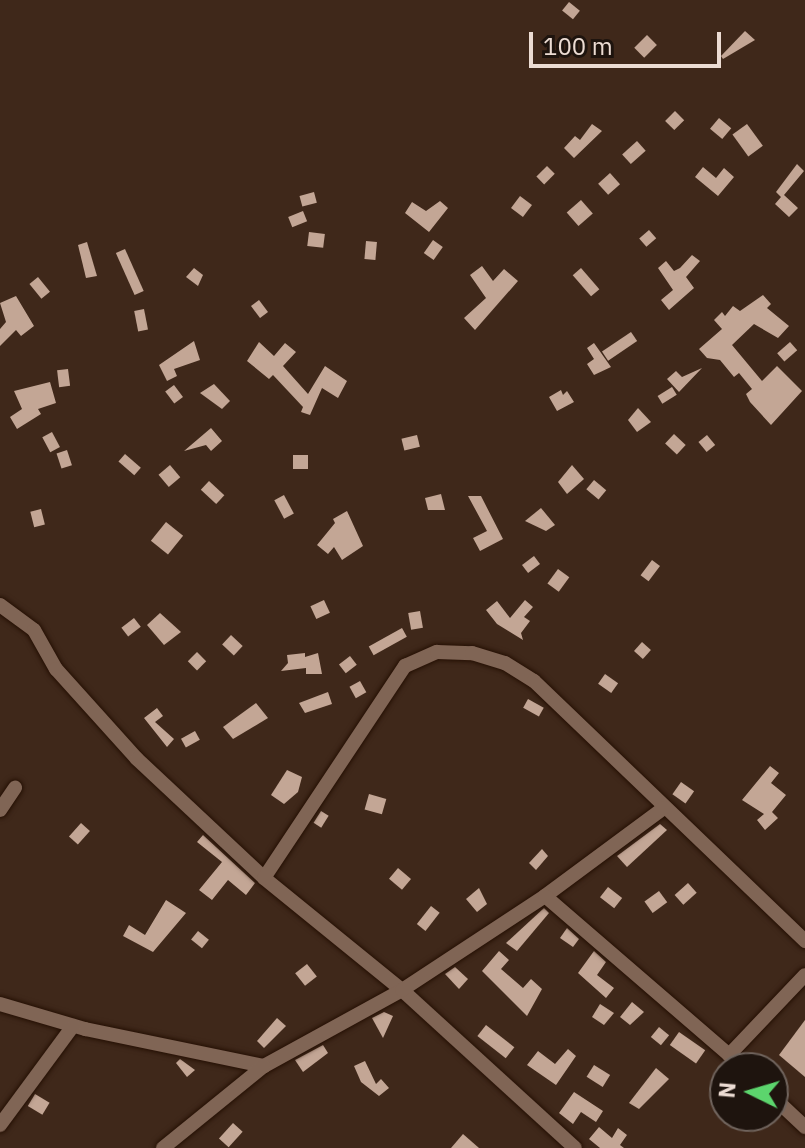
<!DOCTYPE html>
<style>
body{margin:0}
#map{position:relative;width:805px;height:1148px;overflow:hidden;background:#3f281a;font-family:"IBM Plex Sans",sans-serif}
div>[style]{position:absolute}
.building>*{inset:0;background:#c3a695;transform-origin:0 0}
.roads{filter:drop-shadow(0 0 2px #251004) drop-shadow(0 0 2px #251004)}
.street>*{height:14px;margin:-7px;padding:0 7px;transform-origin:7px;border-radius:7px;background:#806555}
span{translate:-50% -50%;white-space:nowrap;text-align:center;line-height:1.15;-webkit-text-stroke:8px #1e140e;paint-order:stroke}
.north{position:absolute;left:709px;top:1052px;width:80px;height:80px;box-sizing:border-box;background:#1e140e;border:2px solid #70645d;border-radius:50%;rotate:275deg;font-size:22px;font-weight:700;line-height:32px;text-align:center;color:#ecdcd3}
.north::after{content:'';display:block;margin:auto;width:28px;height:36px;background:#5cd56d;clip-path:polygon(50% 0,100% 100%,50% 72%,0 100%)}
.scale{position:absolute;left:529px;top:32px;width:192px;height:36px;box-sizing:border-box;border:4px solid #ecdcd3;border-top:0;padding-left:10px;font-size:24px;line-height:28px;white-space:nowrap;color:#ecdcd3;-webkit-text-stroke:6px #1e140e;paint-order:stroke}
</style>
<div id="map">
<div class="building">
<i style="left:569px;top:2px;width:14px;height:11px;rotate:39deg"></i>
<i style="clip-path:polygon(745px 31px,755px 40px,723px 59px,721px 56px)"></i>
<i style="left:647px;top:35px;width:14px;height:18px;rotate:45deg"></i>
<i style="left:675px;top:111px;width:13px;height:14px;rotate:45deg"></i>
<i style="left:719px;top:118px;width:16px;height:14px;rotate:40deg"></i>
<i style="clip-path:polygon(592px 124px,602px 131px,574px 158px,564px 148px,575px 136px,580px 140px)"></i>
<i style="left:747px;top:124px;width:27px;height:18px;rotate:54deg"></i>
<i style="left:637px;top:141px;width:13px;height:20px;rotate:48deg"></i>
<i style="clip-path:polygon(797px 164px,804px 171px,784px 195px,798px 208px,789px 217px,775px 204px,781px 197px,776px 192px)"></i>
<i style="left:547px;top:166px;width:11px;height:15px;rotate:45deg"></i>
<i style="clip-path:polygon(703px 167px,716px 178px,724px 168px,734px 177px,718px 196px,695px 177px)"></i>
<i style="left:610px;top:173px;width:15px;height:16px;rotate:48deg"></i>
<i style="left:314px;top:192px;width:11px;height:15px;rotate:75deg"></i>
<i style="left:520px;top:196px;width:15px;height:15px;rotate:37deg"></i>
<i style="left:581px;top:200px;width:18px;height:19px;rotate:49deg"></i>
<i style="clip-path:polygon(440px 201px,448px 208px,429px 232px,405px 213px,412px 202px,426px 211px)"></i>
<i style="left:303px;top:211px;width:11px;height:16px;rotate:68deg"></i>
<i style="left:649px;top:230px;width:11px;height:13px;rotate:49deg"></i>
<i style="left:309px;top:232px;width:16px;height:14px;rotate:7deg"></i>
<i style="left:433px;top:240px;width:12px;height:16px;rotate:35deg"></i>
<i style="left:366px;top:241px;width:11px;height:18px;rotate:5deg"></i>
<i style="clip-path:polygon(87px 242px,97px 276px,86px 278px,78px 245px)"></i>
<i style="left:125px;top:249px;width:46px;height:10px;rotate:66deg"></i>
<i style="clip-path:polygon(692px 255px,700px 261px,686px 277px,694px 288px,669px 310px,661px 300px,673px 290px,658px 268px,666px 261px,674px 271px,680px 268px)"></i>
<i style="clip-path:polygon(482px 266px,493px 281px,504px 269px,518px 281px,475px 330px,464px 318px,486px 298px,470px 275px)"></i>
<i style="clip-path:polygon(194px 268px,203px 275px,198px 286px,186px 277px)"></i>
<i style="left:581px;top:268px;width:28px;height:11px;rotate:49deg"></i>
<i style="left:38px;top:277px;width:19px;height:11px;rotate:51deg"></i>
<i style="clip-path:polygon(763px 295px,771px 304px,767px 308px,789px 326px,778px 338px,754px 324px,732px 345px,762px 381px,777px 366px,802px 391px,771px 425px,750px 402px,746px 394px,752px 389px,739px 373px,734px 377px,720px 360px,707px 358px,699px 349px,722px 329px,714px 320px,722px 312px,725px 316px,733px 306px,740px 311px)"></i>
<i style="clip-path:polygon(16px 296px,34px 326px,21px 336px,16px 330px,0 346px,0 329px,6px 322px,0 303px)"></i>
<i style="left:259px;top:300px;width:15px;height:10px;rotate:53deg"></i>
<i style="left:144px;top:309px;width:21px;height:10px;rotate:79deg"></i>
<i style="left:631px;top:332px;width:11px;height:35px;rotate:56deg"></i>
<i style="clip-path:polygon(194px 341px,200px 360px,174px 369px,177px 376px,167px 381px,159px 365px)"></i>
<i style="clip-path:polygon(259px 342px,274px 356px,285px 343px,296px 352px,283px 366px,308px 394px,325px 366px,347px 381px,338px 398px,322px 388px,310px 415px,301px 412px,303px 407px,273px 375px,269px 379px,247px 361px)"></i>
<i style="left:790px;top:342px;width:11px;height:17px;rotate:49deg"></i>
<i style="clip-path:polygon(594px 343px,611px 367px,594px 375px,587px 364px,594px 359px,587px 348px)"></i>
<i style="clip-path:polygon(702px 368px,679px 392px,667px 379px,676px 371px,682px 377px)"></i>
<i style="left:68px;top:369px;width:17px;height:11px;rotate:83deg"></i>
<i style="clip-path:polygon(50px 382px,56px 403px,38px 409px,41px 414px,17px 429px,10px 417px,22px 409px,14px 391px)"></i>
<i style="clip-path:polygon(214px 384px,230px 401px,222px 409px,200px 393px)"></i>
<i style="left:174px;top:385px;width:15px;height:11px;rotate:53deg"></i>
<i style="left:672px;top:387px;width:9px;height:17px;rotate:58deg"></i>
<i style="clip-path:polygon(561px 390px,563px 395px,567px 391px,574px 402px,557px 411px,549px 397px)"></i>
<i style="clip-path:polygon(638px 408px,651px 422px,637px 432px,628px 420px)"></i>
<i style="clip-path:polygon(211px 428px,222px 441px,211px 451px,206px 445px,184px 451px)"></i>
<i style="left:52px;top:432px;width:17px;height:11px;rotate:62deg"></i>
<i style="left:674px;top:434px;width:16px;height:13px;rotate:43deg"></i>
<i style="left:417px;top:435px;width:12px;height:16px;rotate:76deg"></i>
<i style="left:707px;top:435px;width:13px;height:11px;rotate:51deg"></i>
<i style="left:67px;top:450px;width:16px;height:11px;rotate:72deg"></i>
<i style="left:125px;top:454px;width:21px;height:10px;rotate:41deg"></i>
<i style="left:293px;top:455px;width:15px;height:14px"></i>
<i style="left:170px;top:465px;width:16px;height:15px;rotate:50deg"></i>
<i style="clip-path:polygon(572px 465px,584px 479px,567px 494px,558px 482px)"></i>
<i style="left:594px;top:480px;width:16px;height:12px;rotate:40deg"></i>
<i style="left:209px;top:481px;width:21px;height:12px;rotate:43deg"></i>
<i style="clip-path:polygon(441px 494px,445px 510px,428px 510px,425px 498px)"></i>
<i style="left:284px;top:495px;width:21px;height:11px;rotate:62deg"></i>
<i style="clip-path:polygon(468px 496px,481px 496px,503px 539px,480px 551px,473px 538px,487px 531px)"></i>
<i style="clip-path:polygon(541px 508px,555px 525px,546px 531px,525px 521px)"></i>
<i style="left:41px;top:509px;width:16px;height:11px;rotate:76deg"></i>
<i style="clip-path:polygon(347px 511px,363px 546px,342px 560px,334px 547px,328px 554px,317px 545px,335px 523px,333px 519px)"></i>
<i style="left:166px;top:522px;width:22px;height:24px;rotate:39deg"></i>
<i style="left:534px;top:556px;width:10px;height:15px;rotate:53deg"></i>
<i style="left:652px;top:560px;width:10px;height:19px;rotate:37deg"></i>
<i style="left:558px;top:569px;width:14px;height:18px;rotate:36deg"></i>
<i style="left:324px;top:600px;width:14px;height:15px;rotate:65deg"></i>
<i style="clip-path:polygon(525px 600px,533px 607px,524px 617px,530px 621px,521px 633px,523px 640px,497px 624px,486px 610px,497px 601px,510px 618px)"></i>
<i style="left:420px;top:611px;width:17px;height:12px;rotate:80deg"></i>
<i style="clip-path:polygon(160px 613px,181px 632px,164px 645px,147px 625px)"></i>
<i style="left:134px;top:618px;width:11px;height:16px;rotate:52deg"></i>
<i style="left:402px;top:628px;width:10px;height:38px;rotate:61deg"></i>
<i style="left:231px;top:635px;width:16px;height:13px;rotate:43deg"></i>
<i style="left:642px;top:642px;width:12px;height:12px;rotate:42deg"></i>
<i style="left:197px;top:652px;width:13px;height:13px;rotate:45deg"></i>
<i style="clip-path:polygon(305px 653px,305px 657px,318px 653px,322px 674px,306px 674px,306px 668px,281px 671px,288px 663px,287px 655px)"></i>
<i style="left:350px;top:656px;width:11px;height:14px;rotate:52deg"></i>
<i style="left:605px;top:674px;width:16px;height:12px;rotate:35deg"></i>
<i style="left:360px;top:681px;width:13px;height:12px;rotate:61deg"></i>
<i style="clip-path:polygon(328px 692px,332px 704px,305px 713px,299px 703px)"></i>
<i style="left:528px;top:699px;width:18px;height:10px;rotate:29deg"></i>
<i style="clip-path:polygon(256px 703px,268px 718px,233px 739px,223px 727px)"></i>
<i style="clip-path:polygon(157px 708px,163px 716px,155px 722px,174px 739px,167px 747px,144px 718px)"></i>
<i style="left:195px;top:731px;width:10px;height:16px;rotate:61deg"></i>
<i style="clip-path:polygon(770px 766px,779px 773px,771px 783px,786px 795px,772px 812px,778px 818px,765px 830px,757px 820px,764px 814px,742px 800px)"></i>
<i style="clip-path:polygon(287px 770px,302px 777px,298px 792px,284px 804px,271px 795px)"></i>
<i style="left:681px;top:782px;width:16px;height:15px;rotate:35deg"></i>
<i style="left:369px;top:794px;width:18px;height:16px;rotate:16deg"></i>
<i style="left:321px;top:811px;width:9px;height:14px;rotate:32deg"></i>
<i style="left:81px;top:823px;width:12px;height:18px;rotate:42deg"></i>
<i style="clip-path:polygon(660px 824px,667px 830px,627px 867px,617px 856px)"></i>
<i style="clip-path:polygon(203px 835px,255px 883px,246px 895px,228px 880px,212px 900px,199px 890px,222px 862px,197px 842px)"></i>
<i style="clip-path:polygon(542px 849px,548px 856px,536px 870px,529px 863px)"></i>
<i style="left:398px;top:868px;width:17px;height:14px;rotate:40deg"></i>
<i style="left:688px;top:883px;width:13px;height:18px;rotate:48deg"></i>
<i style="left:608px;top:887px;width:18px;height:13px;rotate:38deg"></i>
<i style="clip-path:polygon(479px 888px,487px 904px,477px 912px,466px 899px)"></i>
<i style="left:659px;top:891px;width:14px;height:18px;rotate:54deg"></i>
<i style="clip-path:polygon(166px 900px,186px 913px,153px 952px,123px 936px,129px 925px,145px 935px)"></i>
<i style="left:431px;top:906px;width:11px;height:23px;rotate:38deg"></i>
<i style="clip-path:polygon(544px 908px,549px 913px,517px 951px,506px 943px)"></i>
<i style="clip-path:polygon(567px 928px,579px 939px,573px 947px,560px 938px)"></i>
<i style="left:198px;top:931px;width:14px;height:11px;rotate:39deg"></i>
<i style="clip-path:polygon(499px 951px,509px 960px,501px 969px,523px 988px,531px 979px,542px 989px,527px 1016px,482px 971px)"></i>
<i style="clip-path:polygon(594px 951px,606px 962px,597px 975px,614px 988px,606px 998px,578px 973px)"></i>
<i style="left:307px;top:964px;width:16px;height:15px;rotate:52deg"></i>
<i style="clip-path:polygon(455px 967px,468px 979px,459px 989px,445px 974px)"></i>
<i style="clip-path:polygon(632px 1002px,644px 1012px,630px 1025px,620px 1017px)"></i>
<i style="clip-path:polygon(600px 1004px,614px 1013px,604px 1025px,592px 1017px)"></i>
<i style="clip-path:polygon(384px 1012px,393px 1016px,383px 1038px,372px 1018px)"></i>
<i style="clip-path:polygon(277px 1018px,286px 1026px,264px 1048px,257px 1041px)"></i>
<i style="clip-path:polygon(805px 1020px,805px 1077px,779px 1055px)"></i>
<i style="left:486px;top:1025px;width:36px;height:14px;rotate:38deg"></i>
<i style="left:659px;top:1027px;width:13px;height:13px;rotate:39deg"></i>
<i style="left:679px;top:1032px;width:32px;height:16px;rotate:35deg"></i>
<i style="clip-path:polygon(323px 1045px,328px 1053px,303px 1072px,295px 1060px)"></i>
<i style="clip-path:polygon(568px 1049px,576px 1056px,556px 1085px,527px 1065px,538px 1051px,555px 1064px)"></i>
<i style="clip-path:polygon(180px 1059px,195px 1070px,187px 1077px,176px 1063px)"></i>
<i style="clip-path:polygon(365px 1061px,376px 1084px,381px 1079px,389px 1088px,379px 1096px,361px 1082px,354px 1066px)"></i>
<i style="left:594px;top:1065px;width:19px;height:14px;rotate:32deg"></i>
<i style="clip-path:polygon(656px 1068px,669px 1079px,639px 1109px,629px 1103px)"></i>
<i style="clip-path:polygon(574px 1092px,603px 1111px,596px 1122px,581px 1112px,573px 1124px,559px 1113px)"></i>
<i style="left:35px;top:1094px;width:17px;height:14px;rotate:31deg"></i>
<i style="left:233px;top:1123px;width:13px;height:21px;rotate:42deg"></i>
<i style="clip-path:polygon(599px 1127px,612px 1138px,618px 1128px,627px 1135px,620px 1145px,624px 1148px,600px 1148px,589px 1139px)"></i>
<i style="clip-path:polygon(463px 1134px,479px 1148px,451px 1148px)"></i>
</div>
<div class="roads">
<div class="street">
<i style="left:0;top:605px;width:42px;rotate:36.3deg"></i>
<i style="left:34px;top:630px;width:45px;rotate:60.6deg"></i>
<i style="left:56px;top:669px;width:121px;rotate:48deg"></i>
<i style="left:137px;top:759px;width:174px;rotate:43.1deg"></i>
<i style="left:264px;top:878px;width:178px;rotate:39.1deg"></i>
<i style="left:402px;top:990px;width:234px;rotate:42.4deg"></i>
<i style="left:0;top:810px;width:27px;rotate:-56deg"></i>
<i style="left:264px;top:878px;width:255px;rotate:-56.4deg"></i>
<i style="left:405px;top:666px;width:35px;rotate:-24deg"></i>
<i style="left:437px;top:652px;width:35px;rotate:2deg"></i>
<i style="left:472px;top:653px;width:34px;rotate:17deg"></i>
<i style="left:505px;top:663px;width:34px;rotate:32deg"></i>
<i style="left:534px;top:681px;width:376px;rotate:43.8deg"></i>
<i style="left:545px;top:896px;width:148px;rotate:-36.5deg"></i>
<i style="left:0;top:1004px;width:89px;rotate:16.4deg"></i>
<i style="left:85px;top:1029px;width:183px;rotate:11.7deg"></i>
<i style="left:264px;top:1066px;width:158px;rotate:-28.8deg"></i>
<i style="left:402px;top:990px;width:171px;rotate:-33.3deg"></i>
<i style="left:545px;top:896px;width:243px;rotate:40.8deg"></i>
<i style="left:729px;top:1055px;width:110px;rotate:-46.5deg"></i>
<i style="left:729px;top:1055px;width:19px;rotate:43deg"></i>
<i style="left:773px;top:1097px;width:44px;rotate:43.2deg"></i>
<i style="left:0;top:1125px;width:123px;rotate:-53.6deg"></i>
<i style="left:163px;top:1148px;width:130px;rotate:-39.1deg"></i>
</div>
</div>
<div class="north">N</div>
<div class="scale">100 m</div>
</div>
